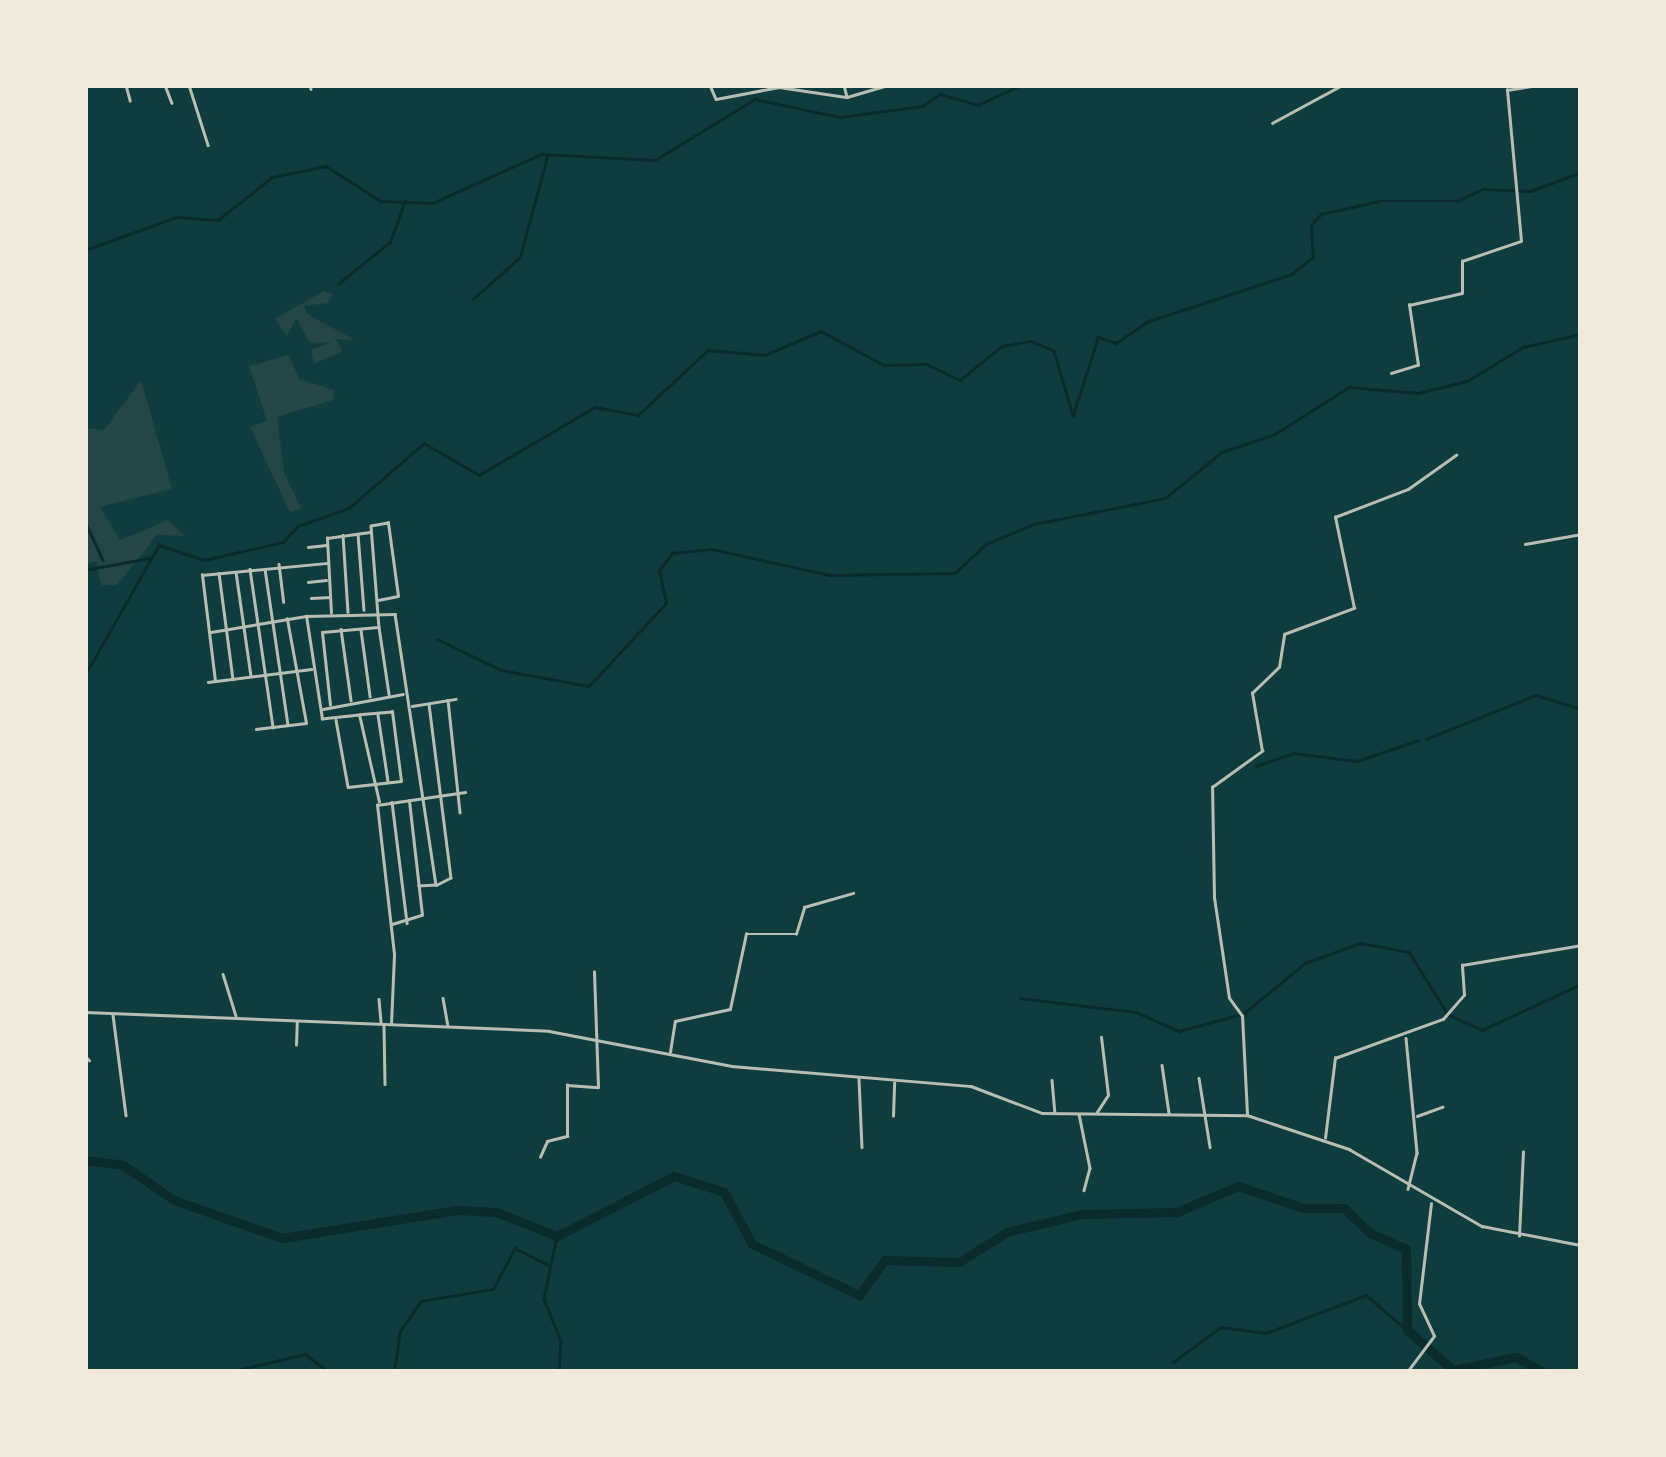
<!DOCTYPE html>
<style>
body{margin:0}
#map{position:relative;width:1666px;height:1457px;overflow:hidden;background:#0f3d3e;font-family:Rubik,sans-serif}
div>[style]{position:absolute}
.green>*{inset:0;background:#244646}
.stream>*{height:2.5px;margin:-1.25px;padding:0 1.25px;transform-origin:1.25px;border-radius:1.25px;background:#0a2a2b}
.river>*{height:9px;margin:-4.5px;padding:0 4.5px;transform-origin:4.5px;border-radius:4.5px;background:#0a2a2b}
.minor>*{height:2.5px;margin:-1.25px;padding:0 1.25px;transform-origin:1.25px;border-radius:1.25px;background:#b8beb3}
.tertiary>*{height:2.5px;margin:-1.25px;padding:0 1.25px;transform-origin:1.25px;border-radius:1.25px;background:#b8beb3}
span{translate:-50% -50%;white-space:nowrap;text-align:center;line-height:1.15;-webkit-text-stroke:8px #f1e9da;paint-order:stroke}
.frame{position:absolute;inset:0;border:88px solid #f1e9da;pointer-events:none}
</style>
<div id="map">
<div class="green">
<i style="clip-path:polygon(324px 291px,333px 294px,328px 303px,304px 306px,307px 314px,355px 340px,335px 339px,343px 351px,314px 364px,311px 350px,332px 342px,310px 343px,296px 318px,287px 336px,275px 319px)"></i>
<i style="clip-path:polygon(289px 355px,299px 379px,334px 390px,333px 400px,277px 417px,284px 473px,301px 508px,290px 512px,250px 427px,267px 421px,249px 366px)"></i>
<i style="clip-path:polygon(141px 380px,172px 489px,100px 507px,120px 540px,168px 520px,185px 536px,157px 535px,117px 585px,101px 585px,96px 561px,85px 565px,85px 428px,104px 430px)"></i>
</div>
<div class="stream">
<i style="left:85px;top:250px;width:97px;rotate:-19.9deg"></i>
<i style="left:176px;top:217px;width:42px;rotate:4.1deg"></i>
<i style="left:218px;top:220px;width:69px;rotate:-38.5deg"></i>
<i style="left:272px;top:177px;width:55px;rotate:-11.5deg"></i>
<i style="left:326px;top:166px;width:65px;rotate:32.5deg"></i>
<i style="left:381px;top:201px;width:52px;rotate:2.2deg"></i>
<i style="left:433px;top:203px;width:119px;rotate:-24.4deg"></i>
<i style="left:541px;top:154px;width:114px;rotate:3deg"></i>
<i style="left:655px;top:160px;width:117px;rotate:-31.4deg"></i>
<i style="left:755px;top:99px;width:87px;rotate:12deg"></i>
<i style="left:840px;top:117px;width:83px;rotate:-7.6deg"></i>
<i style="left:922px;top:106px;width:22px;rotate:-34deg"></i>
<i style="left:940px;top:94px;width:40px;rotate:16deg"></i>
<i style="left:978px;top:105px;width:47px;rotate:-24.9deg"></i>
<i style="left:338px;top:284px;width:67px;rotate:-38.9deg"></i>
<i style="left:390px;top:242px;width:44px;rotate:-69.9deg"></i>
<i style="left:473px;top:299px;width:63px;rotate:-41.8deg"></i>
<i style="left:520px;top:257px;width:104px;rotate:-74.9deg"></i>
<i style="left:85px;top:521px;width:43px;rotate:65.2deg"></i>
<i style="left:85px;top:570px;width:65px;rotate:-10.6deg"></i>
<i style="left:437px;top:639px;width:71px;rotate:25.8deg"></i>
<i style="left:501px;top:670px;width:89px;rotate:10.3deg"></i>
<i style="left:589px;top:686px;width:113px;rotate:-47.1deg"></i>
<i style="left:666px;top:603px;width:33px;rotate:-102deg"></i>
<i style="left:659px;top:571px;width:22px;rotate:-54deg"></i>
<i style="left:672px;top:553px;width:40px;rotate:-5.7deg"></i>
<i style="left:712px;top:549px;width:120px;rotate:12.5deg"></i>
<i style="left:829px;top:575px;width:126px;rotate:-0.9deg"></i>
<i style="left:955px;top:573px;width:42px;rotate:-43.1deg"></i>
<i style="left:986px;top:544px;width:52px;rotate:-22.6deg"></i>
<i style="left:1034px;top:524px;width:134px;rotate:-11.2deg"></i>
<i style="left:1165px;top:498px;width:73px;rotate:-38.9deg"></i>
<i style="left:1222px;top:452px;width:56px;rotate:-18.8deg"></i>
<i style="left:1275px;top:434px;width:88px;rotate:-32.4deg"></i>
<i style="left:1349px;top:387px;width:69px;rotate:5deg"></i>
<i style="left:1418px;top:393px;width:50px;rotate:-13.8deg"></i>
<i style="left:1467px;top:381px;width:66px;rotate:-31.3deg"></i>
<i style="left:1523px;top:347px;width:59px;rotate:-12.6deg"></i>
<i style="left:85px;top:675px;width:150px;rotate:-60.4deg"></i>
<i style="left:159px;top:545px;width:47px;rotate:18.4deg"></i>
<i style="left:204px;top:560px;width:81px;rotate:-12.8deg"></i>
<i style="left:283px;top:542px;width:22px;rotate:-47deg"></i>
<i style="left:298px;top:526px;width:54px;rotate:-19.4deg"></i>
<i style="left:349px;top:508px;width:99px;rotate:-40.9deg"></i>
<i style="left:424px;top:443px;width:64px;rotate:30.2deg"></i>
<i style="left:479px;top:475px;width:134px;rotate:-30.4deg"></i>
<i style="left:595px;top:407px;width:44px;rotate:10.5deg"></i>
<i style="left:638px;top:415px;width:96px;rotate:-42.9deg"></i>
<i style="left:708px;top:350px;width:57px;rotate:5deg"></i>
<i style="left:765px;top:355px;width:61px;rotate:-23.2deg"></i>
<i style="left:821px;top:331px;width:72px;rotate:28.4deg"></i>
<i style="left:884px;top:365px;width:42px;rotate:-1.4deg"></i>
<i style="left:926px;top:364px;width:38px;rotate:25deg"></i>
<i style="left:960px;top:380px;width:54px;rotate:-39deg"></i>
<i style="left:1002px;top:346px;width:29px;rotate:-10deg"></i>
<i style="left:1031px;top:341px;width:25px;rotate:23deg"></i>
<i style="left:1054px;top:351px;width:67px;rotate:73.5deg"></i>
<i style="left:1073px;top:415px;width:82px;rotate:-72.2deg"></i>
<i style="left:1098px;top:337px;width:19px;rotate:18deg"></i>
<i style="left:1116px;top:343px;width:40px;rotate:-34deg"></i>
<i style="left:1149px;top:321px;width:151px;rotate:-18.2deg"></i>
<i style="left:1292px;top:274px;width:27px;rotate:-39deg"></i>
<i style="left:1313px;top:257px;width:32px;rotate:-94deg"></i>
<i style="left:1311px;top:225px;width:15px;rotate:-48deg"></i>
<i style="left:1321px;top:214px;width:59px;rotate:-12.6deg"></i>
<i style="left:1379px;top:201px;width:78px"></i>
<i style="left:1457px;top:201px;width:29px;rotate:-25deg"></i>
<i style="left:1483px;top:189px;width:48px;rotate:2.4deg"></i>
<i style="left:1531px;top:191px;width:53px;rotate:-20.8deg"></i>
<i style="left:1426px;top:739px;width:118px;rotate:-21.8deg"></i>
<i style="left:1536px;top:695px;width:47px;rotate:17.3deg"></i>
<i style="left:1256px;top:766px;width:39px;rotate:-19deg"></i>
<i style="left:1293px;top:753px;width:64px;rotate:7.1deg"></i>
<i style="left:1357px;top:761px;width:65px;rotate:-18.7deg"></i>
<i style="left:1020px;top:998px;width:117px;rotate:6.9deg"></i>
<i style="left:1136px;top:1012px;width:47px;rotate:23.8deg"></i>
<i style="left:1179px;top:1031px;width:61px;rotate:-15.2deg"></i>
<i style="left:1244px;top:1013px;width:79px;rotate:-39.3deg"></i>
<i style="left:1305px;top:963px;width:59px;rotate:-19.7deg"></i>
<i style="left:1361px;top:943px;width:49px;rotate:10.6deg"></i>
<i style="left:1409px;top:952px;width:70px;rotate:57.9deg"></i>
<i style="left:1449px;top:1015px;width:36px;rotate:24deg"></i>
<i style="left:1482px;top:1030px;width:109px;rotate:-24.9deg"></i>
<i style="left:557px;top:1236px;width:64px;rotate:101.7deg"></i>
<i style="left:544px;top:1299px;width:45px;rotate:68deg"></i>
<i style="left:561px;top:1341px;width:31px;rotate:94deg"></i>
<i style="left:1173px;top:1362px;width:59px;rotate:-36.1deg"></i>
<i style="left:1221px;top:1327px;width:45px;rotate:7.6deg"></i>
<i style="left:1266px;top:1333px;width:107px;rotate:-20.8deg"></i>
<i style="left:1366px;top:1295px;width:54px;rotate:40.5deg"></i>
<i style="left:229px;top:1372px;width:78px;rotate:-13.3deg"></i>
<i style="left:305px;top:1354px;width:30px;rotate:37deg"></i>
<i style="left:394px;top:1372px;width:41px;rotate:-81.7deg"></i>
<i style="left:400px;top:1331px;width:37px;rotate:-55deg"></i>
<i style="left:421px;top:1301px;width:73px;rotate:-9.5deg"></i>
<i style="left:493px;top:1289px;width:47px;rotate:-61.8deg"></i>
<i style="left:515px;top:1248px;width:38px;rotate:27deg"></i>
</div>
<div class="river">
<i style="left:85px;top:1160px;width:38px;rotate:7deg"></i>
<i style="left:123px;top:1165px;width:62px;rotate:34.5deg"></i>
<i style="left:174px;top:1200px;width:114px;rotate:19.4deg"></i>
<i style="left:282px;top:1238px;width:177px;rotate:-9.1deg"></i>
<i style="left:457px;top:1210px;width:39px;rotate:3deg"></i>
<i style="left:496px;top:1212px;width:66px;rotate:21.5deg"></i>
<i style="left:557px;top:1236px;width:131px;rotate:-27.1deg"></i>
<i style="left:674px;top:1176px;width:52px;rotate:17.7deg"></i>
<i style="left:724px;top:1192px;width:59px;rotate:61.7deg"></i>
<i style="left:752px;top:1244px;width:119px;rotate:25.5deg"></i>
<i style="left:859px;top:1295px;width:44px;rotate:-53.4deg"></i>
<i style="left:885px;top:1260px;width:74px;rotate:1.5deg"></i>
<i style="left:959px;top:1262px;width:57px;rotate:-32deg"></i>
<i style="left:1007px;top:1232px;width:77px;rotate:-13.5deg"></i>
<i style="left:1082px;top:1214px;width:95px;rotate:-1.2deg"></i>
<i style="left:1177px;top:1212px;width:66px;rotate:-23.1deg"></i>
<i style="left:1238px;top:1186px;width:69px;rotate:18.7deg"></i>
<i style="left:1303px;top:1208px;width:41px"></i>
<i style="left:1344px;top:1208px;width:36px;rotate:44deg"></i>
<i style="left:1370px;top:1233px;width:39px;rotate:24deg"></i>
<i style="left:1406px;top:1249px;width:81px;rotate:89.3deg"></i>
<i style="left:1407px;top:1330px;width:61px;rotate:41deg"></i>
<i style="left:1453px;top:1370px;width:64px;rotate:-11.7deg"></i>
<i style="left:1516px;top:1357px;width:31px;rotate:29deg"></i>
</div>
<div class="minor">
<i style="left:126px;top:85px;width:16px;rotate:75deg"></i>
<i style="left:165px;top:85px;width:19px;rotate:69deg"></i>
<i style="left:189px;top:85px;width:63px;rotate:72.4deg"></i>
<i style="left:310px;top:85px;width:4px;rotate:76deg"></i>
<i style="left:710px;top:85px;width:15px;rotate:67deg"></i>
<i style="left:716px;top:99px;width:64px;rotate:-10.8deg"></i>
<i style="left:779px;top:87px;width:69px;rotate:8.4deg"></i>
<i style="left:847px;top:97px;width:43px;rotate:-16.3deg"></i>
<i style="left:844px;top:85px;width:12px;rotate:76deg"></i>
<i style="left:1272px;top:123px;width:80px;rotate:-28.5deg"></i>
<i style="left:1391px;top:373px;width:28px;rotate:-17deg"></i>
<i style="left:1418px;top:365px;width:61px;rotate:-98.5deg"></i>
<i style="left:1409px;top:305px;width:54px;rotate:-12.8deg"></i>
<i style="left:1462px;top:293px;width:32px;rotate:-90deg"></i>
<i style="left:1462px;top:261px;width:62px;rotate:-18.7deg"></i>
<i style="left:1521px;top:241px;width:152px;rotate:-95.3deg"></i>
<i style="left:1507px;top:90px;width:31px;rotate:-9deg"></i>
<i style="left:358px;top:534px;width:76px;rotate:85.5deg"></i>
<i style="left:343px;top:535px;width:77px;rotate:86.3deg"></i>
<i style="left:1525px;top:544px;width:57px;rotate:-10.1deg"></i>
<i style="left:308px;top:547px;width:18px;rotate:-6deg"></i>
<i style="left:279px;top:564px;width:38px;rotate:83deg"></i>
<i style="left:250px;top:569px;width:160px;rotate:81.7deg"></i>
<i style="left:273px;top:727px;width:33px;rotate:-7deg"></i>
<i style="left:306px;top:723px;width:106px;rotate:-100.4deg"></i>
<i style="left:265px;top:569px;width:157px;rotate:81.6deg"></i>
<i style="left:236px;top:572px;width:105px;rotate:81.8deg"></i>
<i style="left:219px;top:573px;width:107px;rotate:82.5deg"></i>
<i style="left:308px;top:582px;width:18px;rotate:-6deg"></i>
<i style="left:311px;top:598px;width:19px;rotate:-3deg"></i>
<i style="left:378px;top:600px;width:20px;rotate:-11deg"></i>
<i style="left:398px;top:596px;width:74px;rotate:-97.8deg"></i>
<i style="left:388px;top:523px;width:17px;rotate:170deg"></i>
<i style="left:371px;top:526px;width:101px;rotate:85.5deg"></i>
<i style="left:379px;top:627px;width:68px;rotate:81.5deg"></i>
<i style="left:331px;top:613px;width:75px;rotate:-93.1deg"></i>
<i style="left:327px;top:538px;width:43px;rotate:-7.9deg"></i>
<i style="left:341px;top:629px;width:72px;rotate:82deg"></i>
<i style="left:361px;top:630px;width:67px;rotate:82.2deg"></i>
<i style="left:211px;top:632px;width:96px;rotate:-9.6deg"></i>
<i style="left:215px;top:681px;width:107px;rotate:-97deg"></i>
<i style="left:202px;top:575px;width:126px;rotate:-5.5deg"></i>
<i style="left:208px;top:682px;width:104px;rotate:-7.2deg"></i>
<i style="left:448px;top:700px;width:113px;rotate:83.9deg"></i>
<i style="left:429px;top:704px;width:175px;rotate:82.8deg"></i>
<i style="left:451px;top:878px;width:16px;rotate:153deg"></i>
<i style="left:330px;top:705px;width:73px;rotate:-96.3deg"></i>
<i style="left:322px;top:632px;width:56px;rotate:-5.1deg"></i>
<i style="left:412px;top:706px;width:44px;rotate:-9.2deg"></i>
<i style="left:323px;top:709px;width:81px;rotate:-10.6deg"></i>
<i style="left:378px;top:715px;width:67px;rotate:81.4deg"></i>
<i style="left:336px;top:720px;width:68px;rotate:79.8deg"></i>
<i style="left:348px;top:787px;width:53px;rotate:-6.5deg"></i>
<i style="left:401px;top:781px;width:70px;rotate:-97.4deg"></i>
<i style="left:392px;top:712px;width:32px;rotate:175deg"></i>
<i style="left:256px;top:729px;width:16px;rotate:-7deg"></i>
<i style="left:379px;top:802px;width:89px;rotate:-102.9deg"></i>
<i style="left:359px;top:715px;width:37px;rotate:174deg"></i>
<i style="left:322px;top:719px;width:104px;rotate:-98.8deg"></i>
<i style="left:306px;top:616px;width:89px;rotate:-1.3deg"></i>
<i style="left:395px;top:614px;width:274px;rotate:81.4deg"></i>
<i style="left:436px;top:885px;width:17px;rotate:177deg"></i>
<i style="left:392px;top:802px;width:122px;rotate:82.9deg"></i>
<i style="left:392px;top:924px;width:31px;rotate:-17deg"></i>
<i style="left:422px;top:915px;width:115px;rotate:-96.5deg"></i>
<i style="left:223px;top:974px;width:44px;rotate:72.8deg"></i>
<i style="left:443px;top:998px;width:28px;rotate:80deg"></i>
<i style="left:379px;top:999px;width:24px;rotate:85deg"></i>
<i style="left:113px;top:1015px;width:101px;rotate:82.6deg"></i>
<i style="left:391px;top:1024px;width:70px;rotate:-87.5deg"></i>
<i style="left:394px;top:954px;width:150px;rotate:-96.5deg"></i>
<i style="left:377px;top:805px;width:89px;rotate:-8.4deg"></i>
<i style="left:384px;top:1026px;width:58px;rotate:89deg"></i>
<i style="left:1406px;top:1038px;width:116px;rotate:84.5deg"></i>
<i style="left:1417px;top:1153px;width:37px;rotate:104deg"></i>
<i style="left:296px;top:1045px;width:23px;rotate:-88deg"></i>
<i style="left:670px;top:1052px;width:31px;rotate:-81deg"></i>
<i style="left:675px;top:1021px;width:56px;rotate:-12.3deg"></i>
<i style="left:730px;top:1009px;width:77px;rotate:-78deg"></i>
<i style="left:746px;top:934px;width:50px"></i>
<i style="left:796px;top:934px;width:28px;rotate:-73deg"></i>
<i style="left:804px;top:907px;width:51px;rotate:-15.9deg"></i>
<i style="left:85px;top:1056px;width:6px;rotate:45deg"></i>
<i style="left:1162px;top:1065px;width:49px;rotate:81.7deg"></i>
<i style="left:1199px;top:1078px;width:70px;rotate:80.9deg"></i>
<i style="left:859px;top:1079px;width:68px;rotate:87.5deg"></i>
<i style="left:1052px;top:1080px;width:33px;rotate:85deg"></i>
<i style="left:1097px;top:1112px;width:20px;rotate:-57deg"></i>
<i style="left:1108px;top:1095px;width:58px;rotate:-96.9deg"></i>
<i style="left:1079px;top:1114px;width:55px;rotate:78.5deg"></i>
<i style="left:1090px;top:1168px;width:23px;rotate:105deg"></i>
<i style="left:1247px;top:1114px;width:98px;rotate:-92.9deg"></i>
<i style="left:1242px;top:1016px;width:22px;rotate:-126deg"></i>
<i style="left:1229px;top:998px;width:101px;rotate:-98.5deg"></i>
<i style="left:1214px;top:898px;width:111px;rotate:-91deg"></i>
<i style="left:1212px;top:787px;width:62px;rotate:-35.8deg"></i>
<i style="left:1262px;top:751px;width:59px;rotate:-99.8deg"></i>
<i style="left:1252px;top:693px;width:37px;rotate:-44deg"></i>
<i style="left:1279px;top:667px;width:33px;rotate:-81deg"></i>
<i style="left:1284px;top:634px;width:75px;rotate:-20.4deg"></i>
<i style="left:1354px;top:608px;width:93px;rotate:-101.8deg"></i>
<i style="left:1335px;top:517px;width:78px;rotate:-21deg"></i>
<i style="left:1408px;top:489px;width:59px;rotate:-35.3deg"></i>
<i style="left:893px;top:1116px;width:33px;rotate:-88deg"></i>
<i style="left:1417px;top:1116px;width:27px;rotate:-20deg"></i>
<i style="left:1325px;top:1138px;width:81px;rotate:-82.9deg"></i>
<i style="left:1335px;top:1058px;width:115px;rotate:-19.9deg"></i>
<i style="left:1443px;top:1019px;width:32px;rotate:-49deg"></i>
<i style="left:1464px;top:995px;width:30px;rotate:-94deg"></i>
<i style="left:1462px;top:965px;width:121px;rotate:-9.5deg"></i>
<i style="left:540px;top:1157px;width:17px;rotate:-66deg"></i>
<i style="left:547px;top:1141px;width:21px;rotate:-14deg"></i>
<i style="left:567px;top:1136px;width:51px;rotate:-90deg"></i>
<i style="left:567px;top:1085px;width:31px;rotate:4deg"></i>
<i style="left:598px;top:1087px;width:115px;rotate:-92deg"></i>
<i style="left:1519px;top:1236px;width:84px;rotate:-87.3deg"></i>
<i style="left:1407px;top:1372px;width:45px;rotate:-53.1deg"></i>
<i style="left:1434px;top:1336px;width:35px;rotate:-115deg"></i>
<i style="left:1419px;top:1304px;width:101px;rotate:-83.2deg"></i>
</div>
<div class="tertiary">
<i style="left:85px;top:1012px;width:464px;rotate:2.3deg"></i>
<i style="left:549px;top:1031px;width:186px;rotate:10.8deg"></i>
<i style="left:732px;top:1066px;width:240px;rotate:4.8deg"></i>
<i style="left:971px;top:1086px;width:76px;rotate:20.8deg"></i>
<i style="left:1042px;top:1113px;width:205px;rotate:0.6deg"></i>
<i style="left:1247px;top:1115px;width:108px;rotate:18.4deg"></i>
<i style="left:1349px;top:1149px;width:154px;rotate:30.1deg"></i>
<i style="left:1482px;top:1226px;width:101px;rotate:10.9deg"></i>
</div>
<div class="frame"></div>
</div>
